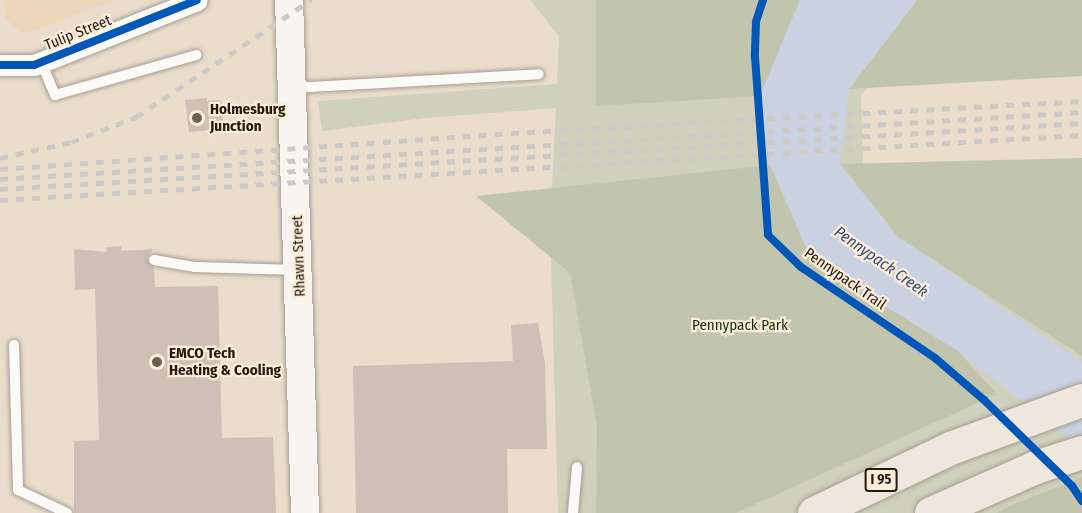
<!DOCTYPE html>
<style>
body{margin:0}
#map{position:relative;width:1082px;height:513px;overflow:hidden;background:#eaddcc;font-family:"Fira Sans Condensed",sans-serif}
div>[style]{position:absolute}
.built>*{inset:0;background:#edd7bb}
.green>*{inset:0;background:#cfd1bd}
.forest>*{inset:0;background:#c2c5ae}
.water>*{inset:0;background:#cad1e0}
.building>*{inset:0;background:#cec0b7}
.roads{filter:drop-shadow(0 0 2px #a79d90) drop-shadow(0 0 2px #a79d90)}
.lane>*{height:10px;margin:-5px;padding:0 5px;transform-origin:5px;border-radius:5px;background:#fcfaf7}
.street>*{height:21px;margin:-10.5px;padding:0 10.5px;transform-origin:10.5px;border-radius:10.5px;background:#fcfaf7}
.secondary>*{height:28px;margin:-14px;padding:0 14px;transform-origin:14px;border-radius:14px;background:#f8f5f0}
.highway>*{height:33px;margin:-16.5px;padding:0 16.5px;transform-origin:16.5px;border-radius:16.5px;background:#efe7de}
.rail>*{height:4.5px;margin-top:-2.25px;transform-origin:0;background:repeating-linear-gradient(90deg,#cdc9c5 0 8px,transparent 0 16px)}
.cycleway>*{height:8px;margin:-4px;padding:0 4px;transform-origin:4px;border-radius:4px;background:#0057b8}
.dots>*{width:16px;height:16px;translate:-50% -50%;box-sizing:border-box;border:3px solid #fcedda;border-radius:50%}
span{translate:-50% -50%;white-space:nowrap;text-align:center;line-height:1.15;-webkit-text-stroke:4.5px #fcedda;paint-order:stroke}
.shield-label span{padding:2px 4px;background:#fcedda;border:2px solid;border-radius:4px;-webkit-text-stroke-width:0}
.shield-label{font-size:14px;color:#241b10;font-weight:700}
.street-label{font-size:15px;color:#241b10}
.poi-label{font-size:15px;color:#241b10;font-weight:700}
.left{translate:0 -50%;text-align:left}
.park-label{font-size:15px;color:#1a3105}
.water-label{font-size:16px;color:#384e77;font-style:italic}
</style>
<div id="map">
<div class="built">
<i style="clip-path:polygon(3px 0,116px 0,23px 34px,6px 19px)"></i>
</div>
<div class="green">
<i style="clip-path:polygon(530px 0,936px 0,861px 95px,864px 186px,1082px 319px,1082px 513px,558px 513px,550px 223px,556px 108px,425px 118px,322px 131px,318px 101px,557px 84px,559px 36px)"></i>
</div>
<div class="forest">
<i style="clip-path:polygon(596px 0,800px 0,760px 96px,596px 106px)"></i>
<i style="clip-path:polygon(917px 0,1082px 0,1082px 76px,849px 89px)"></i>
<i style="clip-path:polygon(1082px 158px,1082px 356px,898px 237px,840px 164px)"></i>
<i style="clip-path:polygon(770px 165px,812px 261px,958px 351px,997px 394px,736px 513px,596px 513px,597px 427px,570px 273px,476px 196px)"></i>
<i style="clip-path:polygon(1082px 477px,1082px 513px,996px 513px,1012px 505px)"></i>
</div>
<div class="water">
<i style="clip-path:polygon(800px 0,917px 0,849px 89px,840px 164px,898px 237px,1082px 362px,1082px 449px,958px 351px,812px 261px,770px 165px,760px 96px)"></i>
</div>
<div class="building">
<i style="clip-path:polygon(207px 98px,207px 101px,221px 100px,224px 129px,189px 132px,185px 100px)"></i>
<i style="clip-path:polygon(122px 246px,121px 251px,153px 249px,147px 259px,154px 268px,155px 287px,218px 286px,222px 438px,273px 437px,276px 513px,74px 513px,74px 441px,99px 440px,95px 289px,75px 290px,74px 249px,106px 252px,107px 247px)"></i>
<i style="clip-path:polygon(538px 323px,545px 363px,547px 449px,507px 449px,508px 513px,356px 513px,353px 366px,513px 361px,511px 325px)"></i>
</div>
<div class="roads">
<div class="lane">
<i style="left:41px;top:62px;width:36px;rotate:67deg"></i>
<i style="left:55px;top:95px;width:147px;rotate:-15.8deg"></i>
<i style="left:292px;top:88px;width:247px;rotate:-3.2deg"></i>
<i style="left:154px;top:260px;width:42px;rotate:9.7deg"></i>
<i style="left:195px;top:267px;width:101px;rotate:1.7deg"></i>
<i style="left:14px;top:345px;width:145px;rotate:88.4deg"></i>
<i style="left:18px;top:490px;width:54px;rotate:25.1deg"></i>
<i style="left:573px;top:513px;width:46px;rotate:-85deg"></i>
</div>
<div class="street">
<i style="left:0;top:65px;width:34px"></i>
<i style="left:34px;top:65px;width:175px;rotate:-21.7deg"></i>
</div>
<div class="secondary">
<i style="left:289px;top:0;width:513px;rotate:88.21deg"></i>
</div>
<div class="highway">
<i style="left:814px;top:513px;width:151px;rotate:-25.5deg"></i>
<i style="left:950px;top:448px;width:140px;rotate:-20deg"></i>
<i style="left:931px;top:513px;width:117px;rotate:-23.7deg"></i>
<i style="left:1038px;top:466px;width:46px;rotate:-17.7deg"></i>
</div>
</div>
<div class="rail">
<i style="left:0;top:158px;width:73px;rotate:-12.7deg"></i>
<i style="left:71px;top:142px;width:70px;rotate:-21deg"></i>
<i style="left:136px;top:117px;width:211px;rotate:-33.8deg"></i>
<i style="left:0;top:169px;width:512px;rotate:-4.03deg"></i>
<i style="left:511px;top:133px;width:572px;rotate:-3.21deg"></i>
<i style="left:0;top:179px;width:1084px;rotate:-3.54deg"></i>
<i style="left:0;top:189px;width:1084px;rotate:-3.49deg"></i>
<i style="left:0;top:200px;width:1084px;rotate:-3.44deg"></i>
</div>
<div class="cycleway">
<i style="left:763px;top:0;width:23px;rotate:108deg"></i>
<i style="left:756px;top:22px;width:35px;rotate:92deg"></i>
<i style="left:755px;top:57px;width:178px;rotate:85.8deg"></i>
<i style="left:768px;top:235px;width:46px;rotate:44.1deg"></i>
<i style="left:801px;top:267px;width:162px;rotate:34.2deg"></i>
<i style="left:935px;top:358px;width:65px;rotate:40.6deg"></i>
<i style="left:984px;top:400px;width:123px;rotate:44.3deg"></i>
<i style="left:1072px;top:486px;width:18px;rotate:56deg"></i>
<i style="left:0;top:65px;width:34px"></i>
<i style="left:34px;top:65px;width:175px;rotate:-21.7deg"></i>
</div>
<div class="dots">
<i style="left:197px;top:118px;background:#695f52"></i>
<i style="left:157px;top:362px;background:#695f52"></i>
</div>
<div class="shield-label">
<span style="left:881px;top:480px">I 95</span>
</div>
<div class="street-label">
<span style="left:78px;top:33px;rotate:-22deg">Tulip Street</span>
<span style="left:299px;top:256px;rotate:-92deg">Rhawn Street</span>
<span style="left:845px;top:279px;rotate:35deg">Pennypack Trail</span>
</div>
<div class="poi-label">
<span class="left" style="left:210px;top:118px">Holmesburg<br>Junction</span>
<span class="left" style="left:169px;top:362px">EMCO Tech<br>Heating &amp; Cooling</span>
</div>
<div class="park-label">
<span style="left:740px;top:326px">Pennypack Park</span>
</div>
<div class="water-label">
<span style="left:881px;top:262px;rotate:35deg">Pennypack Creek</span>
</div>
</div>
